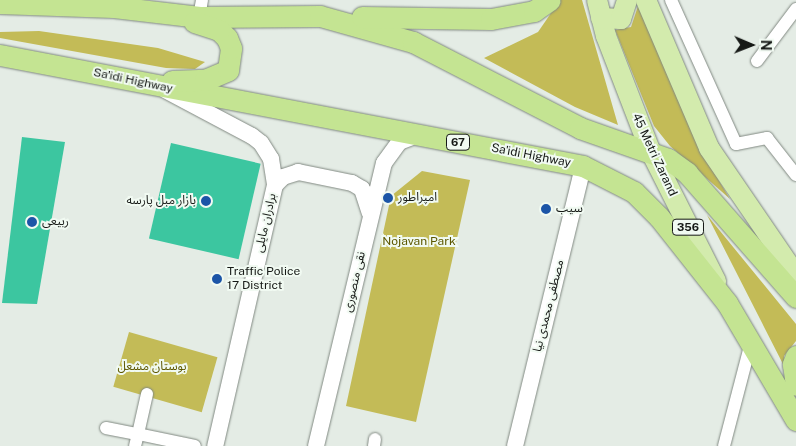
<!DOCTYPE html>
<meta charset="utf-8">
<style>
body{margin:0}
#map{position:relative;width:796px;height:446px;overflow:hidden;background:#e4ece5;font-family:"Public Sans","Noto Sans Arabic",sans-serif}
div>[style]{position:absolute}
.green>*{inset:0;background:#c3bb57;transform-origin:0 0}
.building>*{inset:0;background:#3cc6a0;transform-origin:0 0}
.roads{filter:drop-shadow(0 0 1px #818982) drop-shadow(0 0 1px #818982)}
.minor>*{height:12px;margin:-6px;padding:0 6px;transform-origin:6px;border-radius:6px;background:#fff}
.tertiary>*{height:16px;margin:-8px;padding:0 8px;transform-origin:8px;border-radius:8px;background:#fff}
.primary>*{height:20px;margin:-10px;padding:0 10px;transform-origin:10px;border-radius:10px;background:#d3ebad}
.trunk>*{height:21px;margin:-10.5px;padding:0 10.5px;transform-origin:10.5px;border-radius:10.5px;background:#c4e492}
.dots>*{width:14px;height:14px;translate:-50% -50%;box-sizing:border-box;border:2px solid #f1faf2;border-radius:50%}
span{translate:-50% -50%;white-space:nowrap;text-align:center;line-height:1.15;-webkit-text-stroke:4px #f1faf2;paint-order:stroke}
.shield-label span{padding:1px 4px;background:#f1faf2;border:1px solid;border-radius:4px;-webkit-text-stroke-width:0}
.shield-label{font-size:11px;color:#161916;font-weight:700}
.street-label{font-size:12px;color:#161916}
.poi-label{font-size:12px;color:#161916}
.left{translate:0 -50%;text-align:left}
.right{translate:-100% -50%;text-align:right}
.park-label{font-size:12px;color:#5d5700}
.north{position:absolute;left:726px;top:20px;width:50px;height:50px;-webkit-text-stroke:4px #f1faf2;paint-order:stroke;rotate:91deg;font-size:14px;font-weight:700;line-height:20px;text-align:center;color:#161916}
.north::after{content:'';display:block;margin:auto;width:18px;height:22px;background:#161916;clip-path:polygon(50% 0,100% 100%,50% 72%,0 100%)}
</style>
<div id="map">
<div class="green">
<i style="clip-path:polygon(560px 0,582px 0,618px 125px,575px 107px,484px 58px,538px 32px)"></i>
<i style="clip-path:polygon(640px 0,701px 151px,730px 199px,670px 146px,654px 126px,615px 30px,631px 27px)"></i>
<i style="clip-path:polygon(39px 31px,158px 48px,205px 62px,195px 69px,166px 68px,0 38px,0 32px)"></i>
<i style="clip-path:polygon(422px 171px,470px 180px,416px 422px,346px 406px,391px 196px)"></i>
<i style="clip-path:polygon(707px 215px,796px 324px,796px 341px,784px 356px,785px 368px)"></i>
<i style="left:129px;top:332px;width:92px;height:57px;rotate:16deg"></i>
</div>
<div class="building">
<i style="clip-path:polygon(22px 137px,65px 142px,37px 304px,2px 303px)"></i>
<i style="left:171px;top:143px;width:92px;height:98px;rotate:13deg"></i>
</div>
<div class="roads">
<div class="minor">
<i style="left:671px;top:0;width:158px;rotate:65.7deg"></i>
<i style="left:736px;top:144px;width:32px;rotate:-11deg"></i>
<i style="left:767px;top:138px;width:47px;rotate:51.9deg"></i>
<i style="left:199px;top:17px;width:17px;rotate:-80deg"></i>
<i style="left:757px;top:61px;width:65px;rotate:-53.1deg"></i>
<i style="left:147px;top:394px;width:41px;rotate:102.7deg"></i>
<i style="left:138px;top:434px;width:58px;rotate:11.9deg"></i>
<i style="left:106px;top:428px;width:33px;rotate:11deg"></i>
<i style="left:138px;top:434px;width:12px;rotate:104deg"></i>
<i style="left:374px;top:446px;width:7px;rotate:-82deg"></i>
<i style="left:724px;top:446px;width:107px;rotate:-75.4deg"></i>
</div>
<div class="tertiary">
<i style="left:165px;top:90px;width:98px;rotate:27.9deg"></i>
<i style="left:252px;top:136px;width:11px;rotate:38deg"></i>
<i style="left:261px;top:143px;width:19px;rotate:58deg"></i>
<i style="left:271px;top:159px;width:26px;rotate:81deg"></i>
<i style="left:275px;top:185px;width:268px;rotate:102.9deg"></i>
<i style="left:275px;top:185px;width:11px;rotate:-45deg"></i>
<i style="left:283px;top:177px;width:16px;rotate:-18deg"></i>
<i style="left:298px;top:172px;width:55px;rotate:11.5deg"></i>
<i style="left:352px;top:183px;width:12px;rotate:31deg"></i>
<i style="left:362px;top:189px;width:25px;rotate:72deg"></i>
<i style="left:316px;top:446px;width:291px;rotate:-76.5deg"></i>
<i style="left:384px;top:163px;width:26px;rotate:-54deg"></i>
<i style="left:399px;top:142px;width:19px;rotate:-21deg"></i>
<i style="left:515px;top:446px;width:288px;rotate:-76.3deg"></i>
</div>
<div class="primary">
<i style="left:597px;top:0;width:37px;rotate:76deg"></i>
<i style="left:606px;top:36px;width:122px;rotate:68.9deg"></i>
<i style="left:650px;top:150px;width:147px;rotate:63.3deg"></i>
<i style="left:646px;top:0;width:161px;rotate:66.9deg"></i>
<i style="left:709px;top:148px;width:154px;rotate:55.6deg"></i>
<i style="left:601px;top:18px;width:20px;rotate:3deg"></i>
<i style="left:621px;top:19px;width:20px;rotate:-72deg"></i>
</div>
<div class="trunk">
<i style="left:0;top:3px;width:114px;rotate:2deg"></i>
<i style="left:114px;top:7px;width:86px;rotate:6.7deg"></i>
<i style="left:199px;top:17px;width:121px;rotate:-0.5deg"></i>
<i style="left:320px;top:16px;width:97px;rotate:15.6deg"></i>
<i style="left:413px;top:42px;width:188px;rotate:27.2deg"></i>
<i style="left:580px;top:128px;width:93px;rotate:19.4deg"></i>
<i style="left:668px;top:159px;width:24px;rotate:36deg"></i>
<i style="left:687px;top:173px;width:165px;rotate:48.7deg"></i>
<i style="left:362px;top:17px;width:129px;rotate:0.9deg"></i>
<i style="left:491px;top:19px;width:44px;rotate:-10.5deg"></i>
<i style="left:534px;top:11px;width:19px;rotate:-35deg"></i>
<i style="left:0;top:55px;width:593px;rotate:10.78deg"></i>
<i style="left:583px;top:166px;width:57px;rotate:27deg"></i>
<i style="left:634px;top:192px;width:35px;rotate:45deg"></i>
<i style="left:659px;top:217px;width:110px;rotate:51.7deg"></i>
<i style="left:727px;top:303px;width:136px;rotate:59.5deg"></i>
<i style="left:172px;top:81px;width:33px;rotate:-2deg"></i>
<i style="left:205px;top:80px;width:25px;rotate:-23deg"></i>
<i style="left:228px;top:70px;width:22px;rotate:-82deg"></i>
<i style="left:231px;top:48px;width:11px;rotate:-112deg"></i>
<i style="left:227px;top:38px;width:11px;rotate:-135deg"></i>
<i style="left:219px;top:30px;width:26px;rotate:-162deg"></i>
<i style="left:796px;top:356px;width:9px;rotate:111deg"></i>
<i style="left:793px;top:364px;width:21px;rotate:82deg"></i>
</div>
</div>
<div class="dots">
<i style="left:388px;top:198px;background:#1c55a7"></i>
<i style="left:206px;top:201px;background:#1c55a7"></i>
<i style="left:546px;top:209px;background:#1c55a7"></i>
<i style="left:32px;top:222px;background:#1c55a7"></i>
<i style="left:217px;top:279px;background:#1c55a7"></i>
</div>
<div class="shield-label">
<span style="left:458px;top:142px">67</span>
<span style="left:688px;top:227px">356</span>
</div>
<div class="street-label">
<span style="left:133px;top:81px;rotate:12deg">Sa'idi Highway</span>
<span style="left:654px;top:155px;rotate:65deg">45 Metri Zarand</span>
<span style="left:531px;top:156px;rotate:11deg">Sa'idi Highway</span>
<span style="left:266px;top:223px;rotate:-77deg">برادران مایلی</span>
<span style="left:355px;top:282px;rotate:-77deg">نقی منصوری</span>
<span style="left:549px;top:306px;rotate:-76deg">مصطفی محمدی نیا</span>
</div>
<div class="poi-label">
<span class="left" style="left:398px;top:198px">امپراطور</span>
<span class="right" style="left:196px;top:201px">بازار مبل پارسه</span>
<span class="left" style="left:556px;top:209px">سیب</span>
<span class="left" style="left:42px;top:222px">ربیعی</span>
<span class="left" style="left:227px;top:279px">Traffic Police<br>17 District</span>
</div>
<div class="park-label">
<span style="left:419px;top:242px">Nojavan Park</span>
<span style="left:152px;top:367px">بوستان مشعل</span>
</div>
<div class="north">N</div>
</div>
